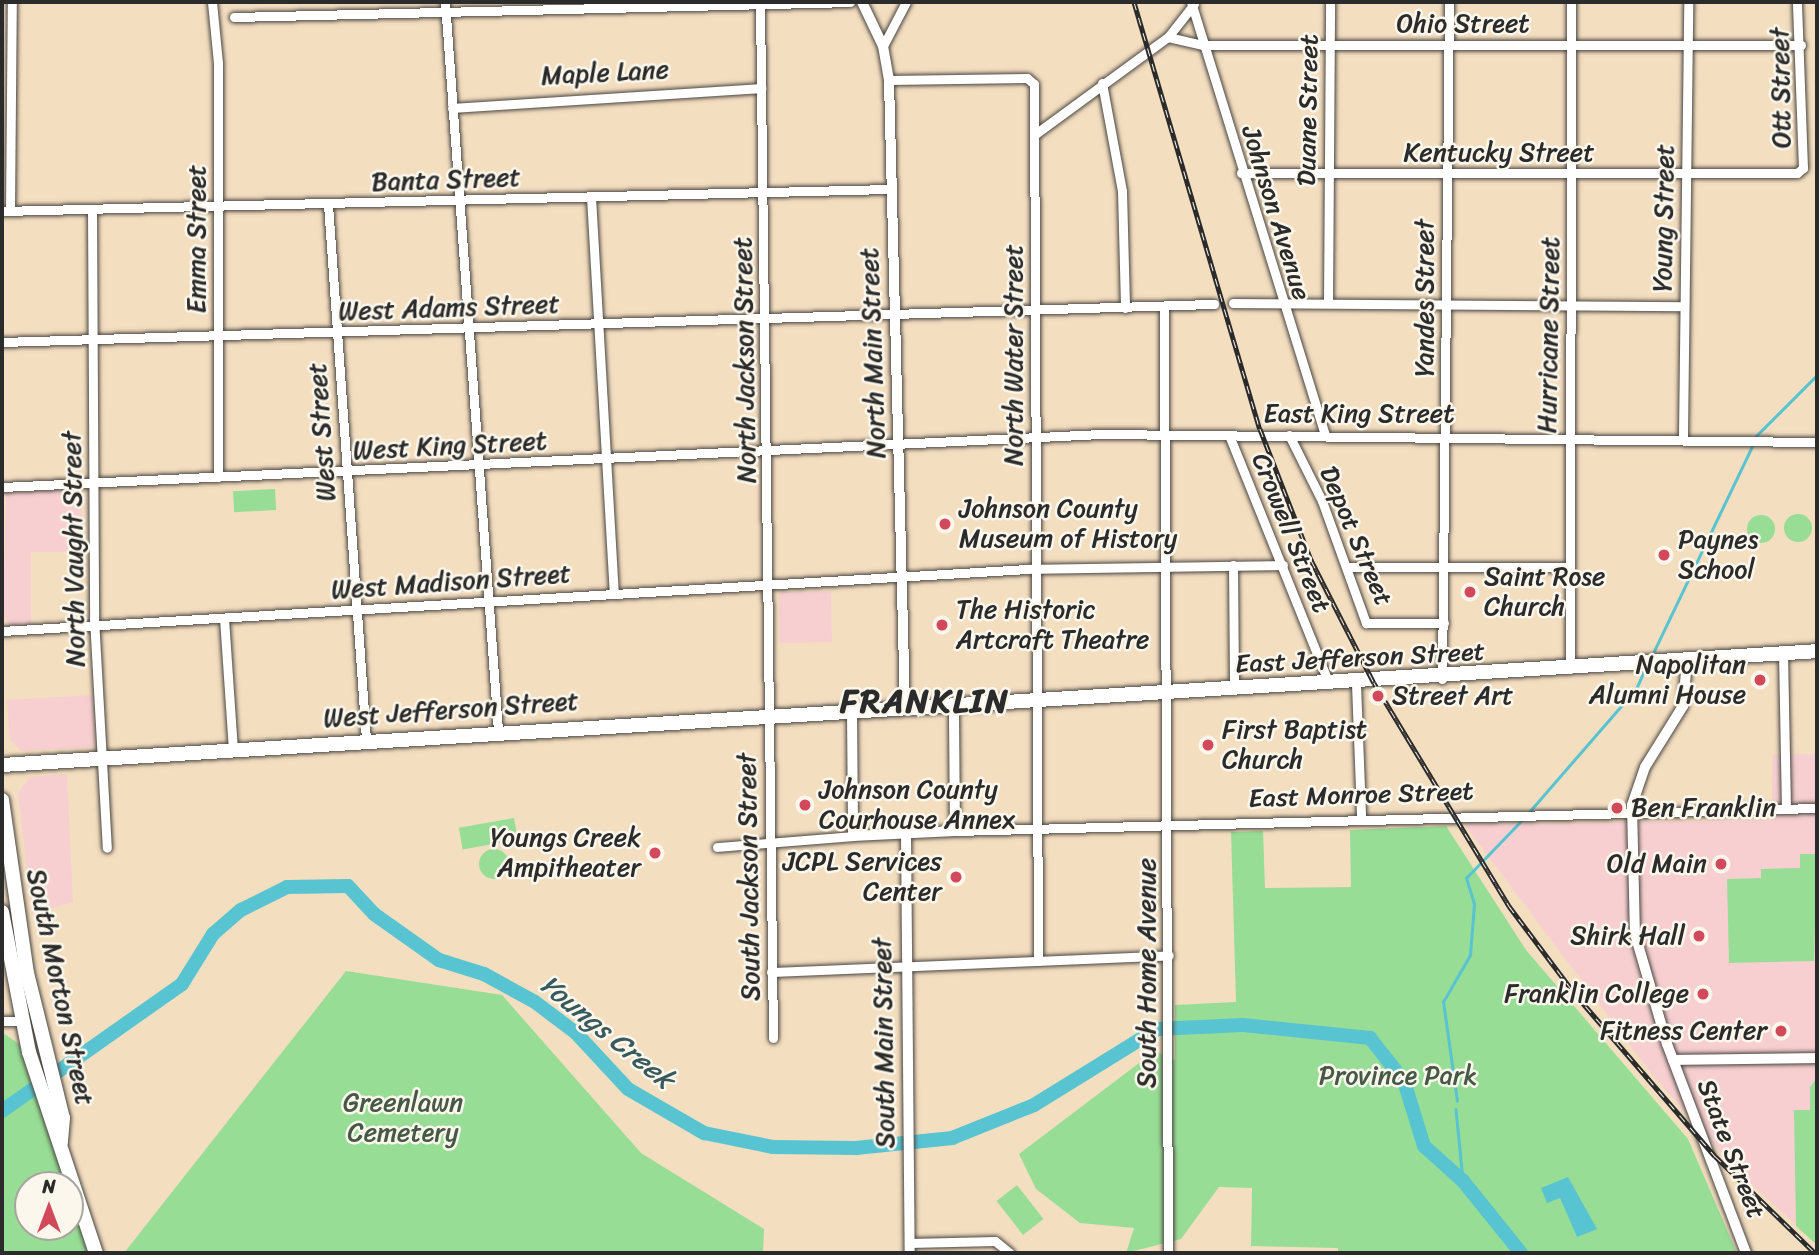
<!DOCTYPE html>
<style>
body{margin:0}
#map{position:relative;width:1819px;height:1255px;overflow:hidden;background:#f4dec0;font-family:Sriracha,sans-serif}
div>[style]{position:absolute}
.built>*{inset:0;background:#f7cfd0;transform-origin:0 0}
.green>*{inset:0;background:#98dd96;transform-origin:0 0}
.round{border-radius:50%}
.water>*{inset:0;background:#58c4d1}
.stream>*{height:2.5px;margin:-1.25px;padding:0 1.25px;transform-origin:1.25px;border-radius:1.25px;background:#58c4d1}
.river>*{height:14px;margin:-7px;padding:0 7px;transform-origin:7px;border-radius:7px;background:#58c4d1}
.roads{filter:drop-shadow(0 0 2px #494641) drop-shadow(0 0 2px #494641)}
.minor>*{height:9px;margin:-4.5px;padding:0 4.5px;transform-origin:4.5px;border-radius:4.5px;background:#fff}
.tertiary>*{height:10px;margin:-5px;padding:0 5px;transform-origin:5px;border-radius:5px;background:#fff}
.primary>*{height:14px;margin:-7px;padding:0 7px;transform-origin:7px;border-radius:7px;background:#fff}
.rail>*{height:5px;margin-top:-2.5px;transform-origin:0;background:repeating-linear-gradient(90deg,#fbf7ec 0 8px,#2b2b2b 0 16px);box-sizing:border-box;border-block:2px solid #2b2b2b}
.dots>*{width:19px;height:19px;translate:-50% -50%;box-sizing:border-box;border:4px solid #fbf7ec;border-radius:50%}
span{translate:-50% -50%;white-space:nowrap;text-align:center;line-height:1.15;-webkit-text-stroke:5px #fbf7ec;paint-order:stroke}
.street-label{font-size:26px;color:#2b2b2b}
.poi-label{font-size:26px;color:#2b2b2b}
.left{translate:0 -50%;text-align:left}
.right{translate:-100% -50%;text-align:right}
.park-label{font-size:26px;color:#465846}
.water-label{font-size:28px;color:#38595d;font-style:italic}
.district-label{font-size:33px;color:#2b2b2b;font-weight:700;letter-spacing:2px}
.frame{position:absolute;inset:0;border:4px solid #2b2b2b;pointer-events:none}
.north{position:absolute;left:14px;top:1171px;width:70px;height:70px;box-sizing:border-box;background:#fbf7ec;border:2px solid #a8a59f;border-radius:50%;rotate:0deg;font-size:19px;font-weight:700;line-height:28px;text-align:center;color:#2b2b2b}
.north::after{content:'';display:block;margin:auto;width:24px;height:32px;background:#d1495b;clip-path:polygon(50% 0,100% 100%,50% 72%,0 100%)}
</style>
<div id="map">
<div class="built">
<i style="clip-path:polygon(81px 489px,83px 552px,31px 552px,31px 624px,9px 625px,3px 614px,6px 493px)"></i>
<i style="left:831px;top:591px;width:51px;height:52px;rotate:89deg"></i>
<i style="clip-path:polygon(94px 695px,94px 747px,21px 751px,10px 739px,7px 700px)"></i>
<i style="clip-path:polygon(1817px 754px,1817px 1244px,1737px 1171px,1651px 1073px,1464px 824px,1772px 820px,1772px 755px)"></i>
<i style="clip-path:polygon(67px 774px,73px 902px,32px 914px,18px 793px,30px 777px)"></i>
</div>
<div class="green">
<i style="left:275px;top:489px;width:21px;height:42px;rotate:87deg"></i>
<i class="round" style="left:1784px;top:514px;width:28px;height:28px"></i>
<i class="round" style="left:1747px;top:515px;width:28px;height:28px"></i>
<i style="left:514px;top:818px;width:22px;height:56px;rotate:80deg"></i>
<i style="clip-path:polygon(1446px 826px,1526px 950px,1688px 1139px,1737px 1253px,1338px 1253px,1338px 1248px,1251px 1246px,1252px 1188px,1219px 1187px,1181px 1239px,1126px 1253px,1134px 1228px,1080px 1223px,1036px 1189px,1019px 1154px,1155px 1051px,1175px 1060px,1175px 1005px,1236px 1002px,1231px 832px,1263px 831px,1265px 888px,1351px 887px,1350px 830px)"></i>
<i class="round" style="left:479px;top:849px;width:30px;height:30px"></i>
<i style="clip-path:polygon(1800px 854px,1817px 854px,1814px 961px,1729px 963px,1727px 879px,1761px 878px,1761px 869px,1800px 868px)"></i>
<i style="clip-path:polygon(346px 971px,502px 995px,641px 1153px,764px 1229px,763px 1253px,124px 1253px)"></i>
<i style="clip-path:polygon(2px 1032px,23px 1047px,67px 1185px,28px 1185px,28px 1227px,70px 1227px,70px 1193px,89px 1253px,2px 1253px)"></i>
<i style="clip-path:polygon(1817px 1078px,1817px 1245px,1796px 1226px,1794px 1110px,1810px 1110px,1810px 1087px)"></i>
<i style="left:1017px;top:1185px;width:43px;height:26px;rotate:52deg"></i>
</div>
<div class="water">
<i style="clip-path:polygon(1568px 1177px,1597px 1229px,1577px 1237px,1560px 1198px,1547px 1203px,1541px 1188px)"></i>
</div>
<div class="stream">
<i style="left:1755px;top:437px;width:88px;rotate:-45deg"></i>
<i style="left:1654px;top:651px;width:229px;rotate:-64.4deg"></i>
<i style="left:1529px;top:812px;width:163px;rotate:-49deg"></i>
<i style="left:1636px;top:689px;width:17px;rotate:-66deg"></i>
<i style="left:1457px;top:1101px;width:100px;rotate:-98deg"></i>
<i style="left:1443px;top:1002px;width:54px;rotate:-60.1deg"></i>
<i style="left:1470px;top:955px;width:51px;rotate:-85.5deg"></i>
<i style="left:1474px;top:904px;width:27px;rotate:-107deg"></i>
<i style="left:1466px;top:878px;width:81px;rotate:-46deg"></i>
<i style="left:1456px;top:1109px;width:72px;rotate:84.4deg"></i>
</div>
<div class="river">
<i style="left:2px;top:1111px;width:220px;rotate:-35.2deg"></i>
<i style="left:182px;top:984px;width:59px;rotate:-58.2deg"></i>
<i style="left:213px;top:934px;width:37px;rotate:-41deg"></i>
<i style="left:241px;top:910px;width:51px;rotate:-26.6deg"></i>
<i style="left:287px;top:887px;width:61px;rotate:-0.9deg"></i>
<i style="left:348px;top:886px;width:38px;rotate:47deg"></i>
<i style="left:374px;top:914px;width:80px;rotate:35.3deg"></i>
<i style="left:439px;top:960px;width:47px;rotate:17.3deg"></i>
<i style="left:484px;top:974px;width:58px;rotate:28.8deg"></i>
<i style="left:535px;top:1002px;width:51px;rotate:37.1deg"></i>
<i style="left:576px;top:1033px;width:76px;rotate:47.1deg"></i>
<i style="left:628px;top:1089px;width:88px;rotate:30.1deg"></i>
<i style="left:704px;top:1133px;width:70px;rotate:11.5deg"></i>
<i style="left:773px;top:1147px;width:83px;rotate:0.7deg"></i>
<i style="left:856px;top:1148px;width:97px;rotate:-5.9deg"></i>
<i style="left:952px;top:1138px;width:88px;rotate:-21.9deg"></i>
<i style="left:1034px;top:1105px;width:145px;rotate:-31.7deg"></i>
<i style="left:1157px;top:1029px;width:86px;rotate:-2.7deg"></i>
<i style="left:1243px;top:1025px;width:128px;rotate:5.8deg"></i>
<i style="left:1370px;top:1038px;width:55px;rotate:51.7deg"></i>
<i style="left:1404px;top:1081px;width:68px;rotate:72.9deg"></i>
<i style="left:1424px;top:1146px;width:52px;rotate:41.9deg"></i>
<i style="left:1463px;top:1181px;width:92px;rotate:51.1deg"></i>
</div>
<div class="roads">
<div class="minor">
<i style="left:212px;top:2px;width:61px;rotate:84.4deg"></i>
<i style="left:218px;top:63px;width:414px;rotate:90deg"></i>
<i style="left:445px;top:2px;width:730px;rotate:85.84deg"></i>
<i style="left:1191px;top:2px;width:453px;rotate:72.8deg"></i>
<i style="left:760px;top:4px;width:1034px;rotate:89.28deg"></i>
<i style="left:234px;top:17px;width:616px;rotate:-1.39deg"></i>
<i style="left:1168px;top:37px;width:36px;rotate:13deg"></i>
<i style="left:1203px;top:45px;width:598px"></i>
<i style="left:883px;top:46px;width:50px;rotate:-62.4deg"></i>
<i style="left:889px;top:80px;width:138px;rotate:-0.8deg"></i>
<i style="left:1027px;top:78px;width:9px;rotate:41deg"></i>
<i style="left:1034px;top:84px;width:877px;rotate:89.74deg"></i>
<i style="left:1102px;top:83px;width:110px;rotate:79.5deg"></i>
<i style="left:1122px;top:191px;width:117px;rotate:88.5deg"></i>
<i style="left:452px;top:108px;width:310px;rotate:-3.7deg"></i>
<i style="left:1034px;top:135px;width:166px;rotate:-36.2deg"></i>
<i style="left:1168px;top:37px;width:42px;rotate:-51.8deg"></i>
<i style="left:1241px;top:173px;width:556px"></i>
<i style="left:1797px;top:173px;width:8px;rotate:-40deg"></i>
<i style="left:1803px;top:168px;width:166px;rotate:-92.1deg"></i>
<i style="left:591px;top:197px;width:397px;rotate:86.7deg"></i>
<i style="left:328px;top:204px;width:537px;rotate:85.94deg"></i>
<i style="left:92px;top:210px;width:408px;rotate:89.7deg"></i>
<i style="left:94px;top:618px;width:230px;rotate:86.8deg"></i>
<i style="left:2px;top:211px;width:889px;rotate:-1.42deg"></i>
<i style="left:10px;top:211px;width:209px;rotate:-89.5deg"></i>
<i style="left:1233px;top:303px;width:450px;rotate:0.4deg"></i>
<i style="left:1328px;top:303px;width:301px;rotate:-89.6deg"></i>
<i style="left:1164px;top:307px;width:946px;rotate:89.76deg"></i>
<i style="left:2px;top:342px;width:1213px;rotate:-1.8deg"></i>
<i style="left:1229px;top:435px;width:268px;rotate:68.1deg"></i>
<i style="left:1289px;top:435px;width:74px;rotate:63.4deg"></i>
<i style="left:1322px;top:501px;width:130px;rotate:70.2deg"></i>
<i style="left:1366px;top:623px;width:78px"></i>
<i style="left:1683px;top:436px;width:434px;rotate:-89.3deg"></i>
<i style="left:2px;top:487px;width:1100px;rotate:-2.76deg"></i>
<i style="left:1101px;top:434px;width:716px;rotate:0.64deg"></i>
<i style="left:1233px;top:565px;width:124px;rotate:89.5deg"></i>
<i style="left:1347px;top:567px;width:221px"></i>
<i style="left:224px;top:618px;width:131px;rotate:86.1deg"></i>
<i style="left:2px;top:631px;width:1026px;rotate:-3.46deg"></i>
<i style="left:1026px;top:569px;width:257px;rotate:-0.9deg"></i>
<i style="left:1783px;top:653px;width:156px;rotate:88.9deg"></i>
<i style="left:1570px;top:669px;width:667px;rotate:-89.91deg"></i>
<i style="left:1442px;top:679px;width:677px;rotate:-89.41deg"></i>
<i style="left:1356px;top:684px;width:133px;rotate:87.8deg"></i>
<i style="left:955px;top:831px;width:862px;rotate:-1.53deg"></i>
<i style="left:717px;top:847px;width:136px;rotate:-4.6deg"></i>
<i style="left:771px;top:972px;width:398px;rotate:-2.4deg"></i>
<i style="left:2px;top:1021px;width:19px"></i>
<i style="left:909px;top:1243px;width:86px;rotate:-1.3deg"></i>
<i style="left:995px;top:1241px;width:19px;rotate:39deg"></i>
</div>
<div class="tertiary">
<i style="left:862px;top:2px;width:49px;rotate:64.5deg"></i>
<i style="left:883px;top:46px;width:35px;rotate:80deg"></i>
<i style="left:889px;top:80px;width:628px;rotate:88.54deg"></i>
<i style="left:1687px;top:660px;width:46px;rotate:95deg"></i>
<i style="left:1683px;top:706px;width:72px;rotate:121.9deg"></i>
<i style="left:1645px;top:767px;width:40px;rotate:108.9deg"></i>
<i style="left:1632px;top:805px;width:129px;rotate:88.7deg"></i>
<i style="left:1635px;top:934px;width:115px;rotate:73.8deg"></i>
<i style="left:1667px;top:1044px;width:223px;rotate:69.3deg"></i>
<i style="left:852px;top:712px;width:124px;rotate:89.5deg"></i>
<i style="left:853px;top:836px;width:102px;rotate:-2.8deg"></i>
<i style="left:955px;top:831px;width:126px;rotate:-90.5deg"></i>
<i style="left:906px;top:833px;width:420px;rotate:89.5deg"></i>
<i style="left:1673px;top:1060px;width:144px;rotate:-0.8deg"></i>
</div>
<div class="primary">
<i style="left:2px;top:765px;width:1819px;rotate:-3.59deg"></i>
<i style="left:2px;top:800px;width:175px;rotate:81.8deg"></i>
<i style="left:27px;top:973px;width:149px;rotate:76.1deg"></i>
<i style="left:63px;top:1118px;width:25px;rotate:95deg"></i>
<i style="left:2px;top:912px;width:143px;rotate:79.1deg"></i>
<i style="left:29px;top:1052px;width:212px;rotate:71.6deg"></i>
</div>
</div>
<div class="rail">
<i style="left:1134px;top:2px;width:445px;rotate:73.6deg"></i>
<i style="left:1260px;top:429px;width:141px;rotate:68.7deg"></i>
<i style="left:1311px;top:560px;width:138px;rotate:62.9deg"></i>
<i style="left:1374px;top:683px;width:261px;rotate:58.8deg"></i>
<i style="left:1509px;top:906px;width:110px;rotate:53.1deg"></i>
<i style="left:1575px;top:994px;width:214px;rotate:49.2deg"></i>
<i style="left:1715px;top:1156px;width:139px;rotate:44.1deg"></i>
</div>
<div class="dots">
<i style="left:945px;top:524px;background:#d1495b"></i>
<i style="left:1664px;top:555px;background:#d1495b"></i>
<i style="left:1470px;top:592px;background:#d1495b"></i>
<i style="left:942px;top:625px;background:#d1495b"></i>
<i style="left:1760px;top:680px;background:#d1495b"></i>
<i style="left:1378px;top:696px;background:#d1495b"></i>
<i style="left:1208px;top:745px;background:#d1495b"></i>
<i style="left:805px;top:805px;background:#d1495b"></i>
<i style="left:1617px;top:808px;background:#d1495b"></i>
<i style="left:655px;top:853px;background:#d1495b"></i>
<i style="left:1721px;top:864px;background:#d1495b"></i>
<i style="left:956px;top:877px;background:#d1495b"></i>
<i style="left:1699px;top:936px;background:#d1495b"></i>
<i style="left:1703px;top:994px;background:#d1495b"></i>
<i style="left:1781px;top:1031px;background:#d1495b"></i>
</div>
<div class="street-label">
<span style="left:1463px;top:24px">Ohio Street</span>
<span style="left:605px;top:73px;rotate:-3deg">Maple Lane</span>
<span style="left:1781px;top:88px;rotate:-91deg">Ott Street</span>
<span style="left:1308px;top:110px;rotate:-89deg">Duane Street</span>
<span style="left:1499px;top:153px">Kentucky Street</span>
<span style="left:446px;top:180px;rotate:-2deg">Banta Street</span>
<span style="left:1276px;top:213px;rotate:73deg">Johnson Avenue</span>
<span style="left:1664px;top:218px;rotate:-89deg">Young Street</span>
<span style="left:197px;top:239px;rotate:-90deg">Emma Street</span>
<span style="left:1425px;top:298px;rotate:-90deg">Yandes Street</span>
<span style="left:449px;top:308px;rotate:-2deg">West Adams Street</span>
<span style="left:1549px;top:335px;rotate:-89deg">Hurricane Street</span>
<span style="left:873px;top:353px;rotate:-92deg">North Main Street</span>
<span style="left:1014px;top:355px;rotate:-90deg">North Water Street</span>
<span style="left:745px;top:360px;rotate:-91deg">North Jackson Street</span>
<span style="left:1359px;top:414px">East King Street</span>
<span style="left:322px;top:432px;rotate:-94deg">West Street</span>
<span style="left:450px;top:446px;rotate:-3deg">West King Street</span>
<span style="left:1291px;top:533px;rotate:68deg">Crowell Street</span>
<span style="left:1356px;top:536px;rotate:67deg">Depot Street</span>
<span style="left:74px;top:549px;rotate:-91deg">North Vaught Street</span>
<span style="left:451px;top:582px;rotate:-4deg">West Madison Street</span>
<span style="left:1360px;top:658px;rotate:-3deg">East Jefferson Street</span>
<span style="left:451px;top:710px;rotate:-4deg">West Jefferson Street</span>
<span style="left:1361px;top:795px;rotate:-2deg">East Monroe Street</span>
<span style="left:749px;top:877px;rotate:-91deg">South Jackson Street</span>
<span style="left:1147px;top:973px;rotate:-90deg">South Home Avenue</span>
<span style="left:60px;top:987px;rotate:78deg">South Morton Street</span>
<span style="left:884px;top:1043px;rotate:-91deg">South Main Street</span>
<span style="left:1731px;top:1149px;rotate:69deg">State Street</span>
</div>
<div class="poi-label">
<span class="left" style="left:959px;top:524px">Johnson County<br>Museum of History</span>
<span class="left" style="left:1678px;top:555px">Paynes<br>School</span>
<span class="left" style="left:1484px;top:592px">Saint Rose<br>Church</span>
<span class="left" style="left:956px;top:625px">The Historic<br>Artcraft Theatre</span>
<span class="right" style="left:1746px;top:680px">Napolitan<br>Alumni House</span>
<span class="left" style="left:1392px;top:696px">Street Art</span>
<span class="left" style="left:1222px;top:745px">First Baptist<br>Church</span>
<span class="left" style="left:819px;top:805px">Johnson County<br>Courhouse Annex</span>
<span class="left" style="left:1631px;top:808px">Ben Franklin</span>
<span class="right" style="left:641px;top:853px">Youngs Creek<br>Ampitheater</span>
<span class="right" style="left:942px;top:877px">JCPL Services<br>Center</span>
<span class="right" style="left:1707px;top:864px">Old Main</span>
<span class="right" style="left:1685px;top:936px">Shirk Hall</span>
<span class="right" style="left:1689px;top:994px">Franklin College</span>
<span class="right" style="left:1767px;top:1031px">Fitness Center</span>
</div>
<div class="park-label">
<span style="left:1398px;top:1076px">Province Park</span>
<span style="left:403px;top:1118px">Greenlawn<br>Cemetery</span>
</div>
<div class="water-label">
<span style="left:607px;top:1032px;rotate:39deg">Youngs Creek</span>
</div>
<div class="district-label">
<span style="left:925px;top:702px">FRANKLIN</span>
</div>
<div class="frame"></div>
<div class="north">N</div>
</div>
